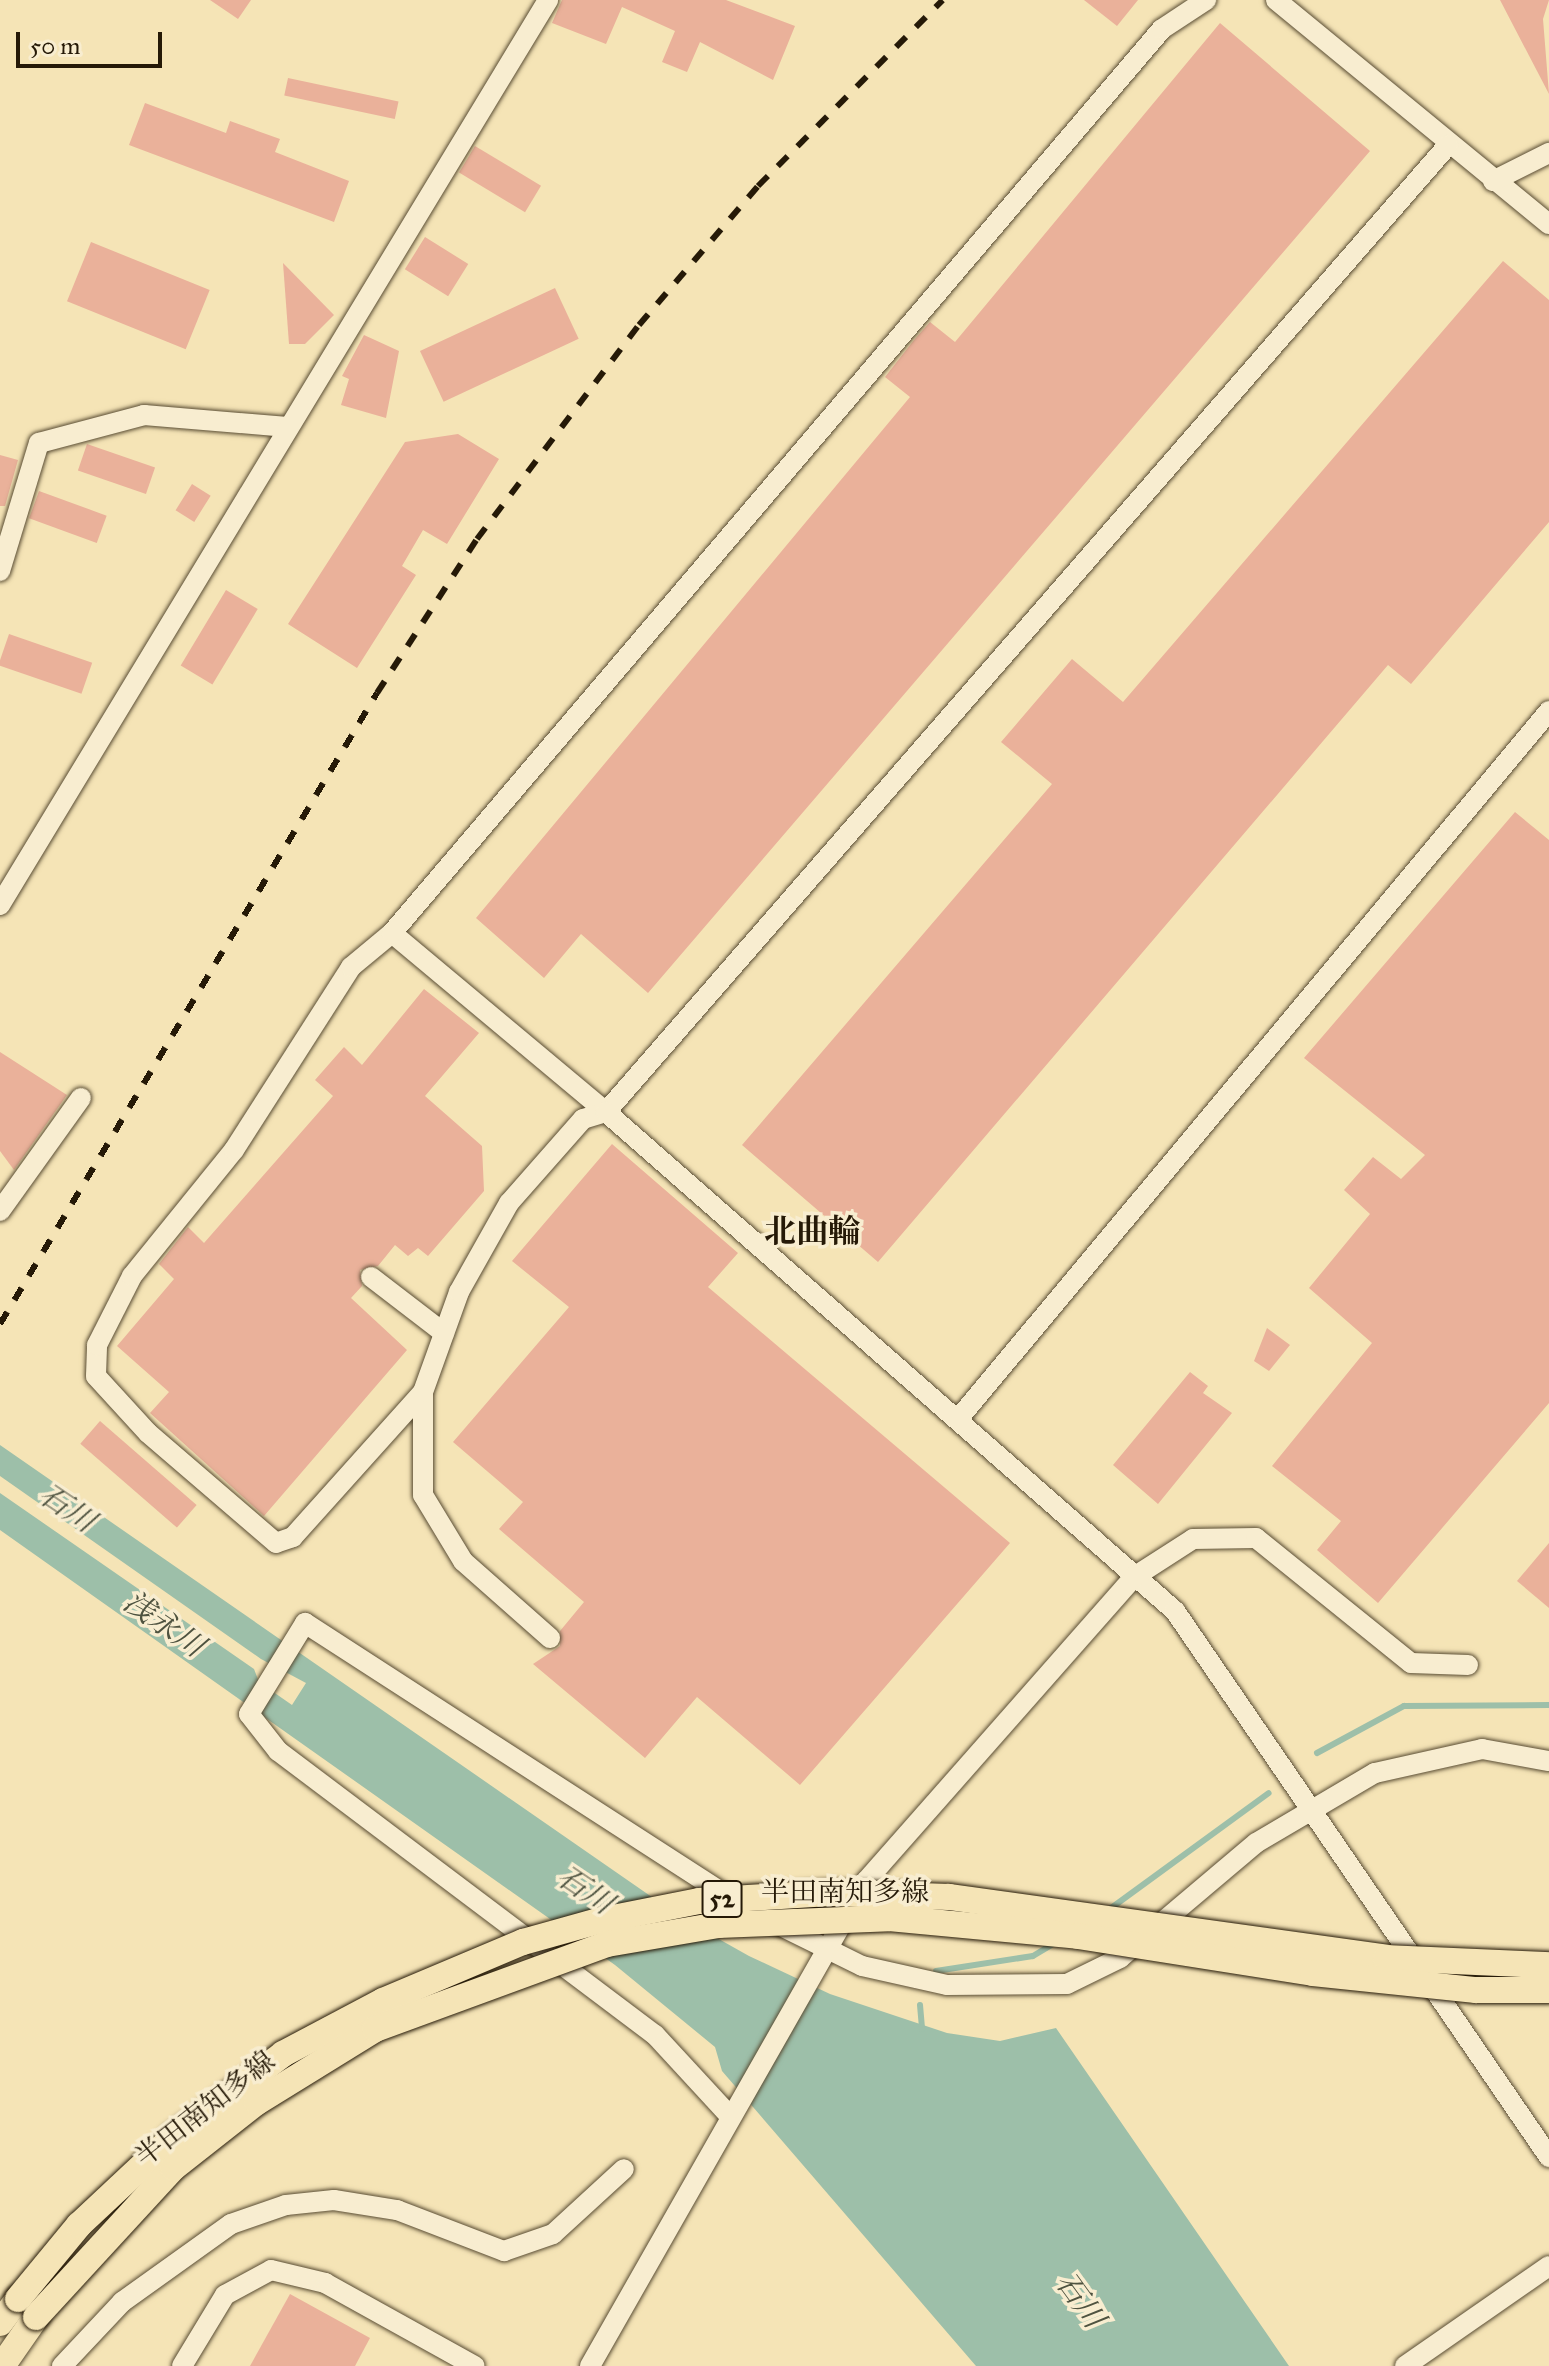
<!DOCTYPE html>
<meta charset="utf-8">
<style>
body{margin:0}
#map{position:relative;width:1549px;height:2366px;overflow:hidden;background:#f5e4b6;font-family:"IM FELL Great Primer","Noto Serif JP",serif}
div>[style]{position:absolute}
.water>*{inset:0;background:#9dbfa9}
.stream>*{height:6px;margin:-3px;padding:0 3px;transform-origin:3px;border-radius:3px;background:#9dbfa9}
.building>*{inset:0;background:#eab19a;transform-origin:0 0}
.roads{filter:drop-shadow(0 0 2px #594c33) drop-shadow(0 0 2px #594c33)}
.minor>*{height:20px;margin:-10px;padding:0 10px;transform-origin:10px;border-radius:10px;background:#f8edd0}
.major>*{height:26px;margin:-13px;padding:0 13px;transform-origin:13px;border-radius:13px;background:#f5e4b6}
.rail>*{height:6px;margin-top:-3px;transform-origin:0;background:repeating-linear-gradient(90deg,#251907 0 14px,transparent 0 28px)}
.bridges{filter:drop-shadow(0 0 2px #251907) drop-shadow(0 0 2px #251907)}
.major-bridge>*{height:26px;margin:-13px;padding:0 13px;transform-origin:13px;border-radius:13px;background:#f5e4b6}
span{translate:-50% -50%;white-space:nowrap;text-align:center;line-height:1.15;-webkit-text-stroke:7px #f8edd0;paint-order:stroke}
.shield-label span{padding:2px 6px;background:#f8edd0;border:2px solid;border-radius:6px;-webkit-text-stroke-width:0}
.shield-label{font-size:26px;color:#251907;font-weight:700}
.street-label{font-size:28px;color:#251907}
.water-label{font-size:30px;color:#4f5340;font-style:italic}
.quarter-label{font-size:32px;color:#251907;font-weight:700}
.scale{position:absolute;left:16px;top:32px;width:146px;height:36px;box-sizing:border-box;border:4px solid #251907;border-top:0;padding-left:10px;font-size:24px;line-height:28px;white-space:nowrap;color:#251907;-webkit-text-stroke:6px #f8edd0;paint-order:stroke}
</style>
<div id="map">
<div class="water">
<i style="clip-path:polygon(0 1445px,685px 1920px,749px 1956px,830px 1994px,947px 2033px,1000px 2041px,1056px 2028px,1289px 2366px,976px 2366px,722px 2071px,715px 2047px,615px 1965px,0 1530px,0 1493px,254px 1669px,259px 1682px,292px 1705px,306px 1683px,261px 1659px,0 1476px)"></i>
</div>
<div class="stream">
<i style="left:1317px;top:1753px;width:99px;rotate:-28.4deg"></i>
<i style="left:1404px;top:1706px;width:145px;rotate:-0.4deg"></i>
<i style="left:1107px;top:1911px;width:200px;rotate:-36.1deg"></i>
<i style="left:936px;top:1971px;width:98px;rotate:-8.8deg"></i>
<i style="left:1033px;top:1956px;width:23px;rotate:-31deg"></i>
<i style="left:920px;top:2005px;width:24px;rotate:85deg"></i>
</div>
<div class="building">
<i style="clip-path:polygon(210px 0,251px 0,238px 19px)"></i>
<i style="clip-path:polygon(562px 0,726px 0,795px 26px,773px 80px,700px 42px,687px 72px,662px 62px,675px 31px,622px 7px,606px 44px,552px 23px)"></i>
<i style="clip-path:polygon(1084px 0,1138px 0,1117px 26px)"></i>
<i style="clip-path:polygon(1500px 0,1549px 0,1543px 19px,1549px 94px)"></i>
<i style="clip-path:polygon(1220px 23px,1370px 151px,648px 993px,581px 934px,544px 978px,476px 918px,910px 397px,885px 377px,914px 340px,930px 322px,955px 342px)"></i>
<i style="left:288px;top:78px;width:113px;height:18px;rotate:12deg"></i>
<i style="clip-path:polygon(145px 103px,226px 133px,230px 121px,280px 139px,275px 152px,349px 181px,334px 222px,129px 145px)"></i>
<i style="left:475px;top:146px;width:77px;height:31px;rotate:31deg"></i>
<i style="left:425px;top:237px;width:51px;height:38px;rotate:32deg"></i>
<i style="left:91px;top:242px;width:128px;height:64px;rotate:22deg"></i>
<i style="clip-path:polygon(1503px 261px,1549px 300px,1549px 522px,1411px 684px,1388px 665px,878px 1262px,742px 1145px,1052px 784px,1001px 742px,1072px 659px,1123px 702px)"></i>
<i style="clip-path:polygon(283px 263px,334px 315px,305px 344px,289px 344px)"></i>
<i style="left:555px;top:288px;width:56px;height:149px;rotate:65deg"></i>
<i style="clip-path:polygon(364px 335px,399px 351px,386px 418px,341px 405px,349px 379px,342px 376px)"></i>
<i style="clip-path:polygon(458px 434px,499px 459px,447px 544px,423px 530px,402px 566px,416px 575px,357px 668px,288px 624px,405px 442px)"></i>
<i style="left:87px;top:444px;width:72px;height:28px;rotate:19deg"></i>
<i style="clip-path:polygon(0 455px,18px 460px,5px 506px,0 506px)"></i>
<i style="left:192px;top:484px;width:22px;height:31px;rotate:32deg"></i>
<i style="left:39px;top:491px;width:72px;height:29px;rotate:20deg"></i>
<i style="left:226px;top:590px;width:37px;height:88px;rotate:31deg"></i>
<i style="left:9px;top:634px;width:88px;height:33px;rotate:19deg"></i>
<i style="clip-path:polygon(1515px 812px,1549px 840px,1549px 1403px,1378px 1603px,1317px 1550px,1341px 1521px,1272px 1466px,1372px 1343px,1309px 1288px,1370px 1214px,1344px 1190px,1373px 1157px,1401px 1179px,1425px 1155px,1304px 1058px)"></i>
<i style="clip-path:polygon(424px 989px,479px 1033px,425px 1096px,482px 1146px,484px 1191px,428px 1256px,418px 1248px,408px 1256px,395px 1245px,378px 1266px,360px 1270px,362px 1286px,351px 1298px,407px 1350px,264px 1516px,150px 1413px,169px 1392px,117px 1346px,174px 1279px,159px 1264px,188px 1227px,204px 1243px,333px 1096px,315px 1080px,344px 1047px,362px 1065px)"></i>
<i style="clip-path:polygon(0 1052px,67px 1095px,14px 1170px,0 1151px)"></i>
<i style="clip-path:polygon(612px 1144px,738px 1253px,708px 1287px,1010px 1543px,800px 1785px,697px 1697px,645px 1758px,533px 1664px,560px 1646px,560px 1631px,584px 1602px,499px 1529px,523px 1502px,453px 1442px,569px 1307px,512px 1261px)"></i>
<i style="clip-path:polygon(1267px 1328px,1290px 1345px,1269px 1371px,1254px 1361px)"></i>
<i style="clip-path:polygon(1190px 1372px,1208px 1386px,1203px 1393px,1232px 1413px,1158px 1504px,1113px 1465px)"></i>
<i style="left:100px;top:1421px;width:128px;height:30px;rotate:41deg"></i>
<i style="clip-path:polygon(1549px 1543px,1549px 1608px,1517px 1581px)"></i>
<i style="clip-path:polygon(290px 2294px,370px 2338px,355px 2366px,250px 2366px)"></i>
</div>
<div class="roads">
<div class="minor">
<i style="left:1276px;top:0;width:353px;rotate:39.4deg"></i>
<i style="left:1493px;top:181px;width:63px;rotate:-26.6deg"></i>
<i style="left:0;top:571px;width:134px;rotate:-73.1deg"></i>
<i style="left:39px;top:443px;width:109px;rotate:-14.9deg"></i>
<i style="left:144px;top:415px;width:144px;rotate:4.8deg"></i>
<i style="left:0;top:905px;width:1058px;rotate:-58.8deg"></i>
<i style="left:392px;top:933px;width:279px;rotate:39.9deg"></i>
<i style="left:606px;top:1112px;width:1282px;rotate:-48.95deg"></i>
<i style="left:0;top:1211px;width:139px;rotate:-54.4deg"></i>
<i style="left:371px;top:1277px;width:92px;rotate:37.5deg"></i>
<i style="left:423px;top:1392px;width:195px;rotate:131.9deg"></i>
<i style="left:293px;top:1537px;width:18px;rotate:161deg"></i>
<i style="left:276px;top:1543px;width:169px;rotate:-139.3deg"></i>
<i style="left:148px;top:1433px;width:77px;rotate:-132.4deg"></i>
<i style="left:96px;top:1376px;width:31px;rotate:-88deg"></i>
<i style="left:97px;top:1345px;width:77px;rotate:-63.1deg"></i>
<i style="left:132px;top:1276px;width:162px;rotate:-51deg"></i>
<i style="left:234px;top:1150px;width:217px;rotate:-57.4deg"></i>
<i style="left:351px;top:967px;width:53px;rotate:-39.7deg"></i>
<i style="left:392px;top:933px;width:1187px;rotate:-49.58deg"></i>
<i style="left:1162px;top:29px;width:53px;rotate:-33.4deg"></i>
<i style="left:959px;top:1418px;width:921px;rotate:-50.15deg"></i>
<i style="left:550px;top:1638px;width:116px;rotate:-138.5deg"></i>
<i style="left:463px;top:1561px;width:77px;rotate:-121.2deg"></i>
<i style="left:423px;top:1495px;width:103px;rotate:-90deg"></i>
<i style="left:423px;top:1392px;width:106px;rotate:-70.2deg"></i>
<i style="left:459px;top:1292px;width:102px;rotate:-60.7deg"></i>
<i style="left:509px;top:1203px;width:112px;rotate:-48.6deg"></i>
<i style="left:583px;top:1119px;width:24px;rotate:-17deg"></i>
<i style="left:606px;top:1112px;width:757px;rotate:41.25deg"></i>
<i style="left:1175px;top:1611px;width:662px;rotate:55.59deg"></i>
<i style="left:773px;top:1922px;width:99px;rotate:26.3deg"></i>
<i style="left:862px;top:1966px;width:87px;rotate:12.6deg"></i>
<i style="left:947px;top:1985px;width:120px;rotate:-0.5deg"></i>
<i style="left:1067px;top:1984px;width:59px;rotate:-26.1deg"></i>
<i style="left:1120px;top:1958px;width:178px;rotate:-40.2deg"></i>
<i style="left:1256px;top:1843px;width:138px;rotate:-30.5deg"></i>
<i style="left:1375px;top:1773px;width:110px;rotate:-12.6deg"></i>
<i style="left:1482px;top:1749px;width:68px;rotate:10.2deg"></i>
<i style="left:728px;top:2114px;width:108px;rotate:-132.7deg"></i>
<i style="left:655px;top:2035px;width:472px;rotate:-143deg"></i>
<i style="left:278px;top:1751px;width:47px;rotate:-128.1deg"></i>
<i style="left:249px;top:1714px;width:107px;rotate:-58.4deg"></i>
<i style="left:305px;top:1623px;width:512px;rotate:32.88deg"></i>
<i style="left:62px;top:2366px;width:88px;rotate:-46.8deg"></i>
<i style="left:122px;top:2302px;width:134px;rotate:-35.6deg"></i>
<i style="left:231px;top:2224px;width:58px;rotate:-19.1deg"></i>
<i style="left:286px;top:2205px;width:48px;rotate:-5.9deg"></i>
<i style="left:334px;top:2200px;width:64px;rotate:9deg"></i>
<i style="left:397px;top:2210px;width:115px;rotate:21deg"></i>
<i style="left:504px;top:2251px;width:52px;rotate:-19.1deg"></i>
<i style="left:553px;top:2234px;width:96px;rotate:-42.5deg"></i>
<i style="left:182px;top:2366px;width:83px;rotate:-58.8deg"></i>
<i style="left:225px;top:2295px;width:52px;rotate:-28.5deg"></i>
<i style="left:271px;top:2270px;width:56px;rotate:13.5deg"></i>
<i style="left:325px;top:2283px;width:171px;rotate:29deg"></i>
<i style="left:590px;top:2366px;width:558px;rotate:-60.36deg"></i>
<i style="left:866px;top:1881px;width:405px;rotate:-48.6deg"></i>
<i style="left:1134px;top:1577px;width:70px;rotate:-32.8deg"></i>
<i style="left:1193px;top:1539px;width:63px;rotate:-0.9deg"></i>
<i style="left:1256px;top:1538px;width:199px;rotate:38.9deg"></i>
<i style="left:1411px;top:1663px;width:57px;rotate:2deg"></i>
<i style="left:1405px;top:2366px;width:175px;rotate:-34.8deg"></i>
</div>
<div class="major">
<i style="left:0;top:2323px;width:30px;rotate:-53deg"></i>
<i style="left:2px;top:2366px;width:60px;rotate:-55.2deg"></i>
</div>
</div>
<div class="rail">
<i style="left:0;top:1324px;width:735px;rotate:-59.14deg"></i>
<i style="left:377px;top:693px;width:184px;rotate:-57deg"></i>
<i style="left:477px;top:539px;width:268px;rotate:-52.9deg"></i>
<i style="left:639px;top:325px;width:183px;rotate:-49.4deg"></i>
<i style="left:758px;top:186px;width:262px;rotate:-45.2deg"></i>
</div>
<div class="bridges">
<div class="major-bridge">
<i style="left:18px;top:2299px;width:96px;rotate:-50.5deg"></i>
<i style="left:79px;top:2225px;width:129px;rotate:-43.1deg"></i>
<i style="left:173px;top:2137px;width:138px;rotate:-37deg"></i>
<i style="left:283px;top:2054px;width:113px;rotate:-27.9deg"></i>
<i style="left:383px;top:2001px;width:152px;rotate:-22.9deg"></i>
<i style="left:523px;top:1942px;width:78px;rotate:-15.6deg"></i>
<i style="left:598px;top:1921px;width:103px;rotate:-11.2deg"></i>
<i style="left:699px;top:1901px;width:131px;rotate:-3.5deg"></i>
<i style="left:830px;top:1893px;width:119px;rotate:1.9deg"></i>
<i style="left:949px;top:1897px;width:441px;rotate:7.9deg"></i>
<i style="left:1386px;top:1958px;width:163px;rotate:2.5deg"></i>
<i style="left:36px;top:2317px;width:202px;rotate:-47.4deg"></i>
<i style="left:173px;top:2168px;width:107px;rotate:-38.2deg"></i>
<i style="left:257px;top:2102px;width:139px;rotate:-31.7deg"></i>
<i style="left:375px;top:2029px;width:247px;rotate:-20.1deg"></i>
<i style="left:607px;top:1944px;width:113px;rotate:-9.7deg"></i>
<i style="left:718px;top:1925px;width:171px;rotate:-2.3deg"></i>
<i style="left:889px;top:1918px;width:190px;rotate:5.4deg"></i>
<i style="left:1078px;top:1936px;width:238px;rotate:8.9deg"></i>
<i style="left:1313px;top:1973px;width:164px;rotate:6deg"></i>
<i style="left:1476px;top:1990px;width:73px"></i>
</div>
</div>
<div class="shield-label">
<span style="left:722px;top:1899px">52</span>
</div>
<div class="street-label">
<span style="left:845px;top:1892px">半田南知多線</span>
<span style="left:205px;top:2109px;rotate:-38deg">半田南知多線</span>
</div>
<div class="water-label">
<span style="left:67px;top:1508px;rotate:34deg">石川</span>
<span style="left:164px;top:1624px;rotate:35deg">浅永川</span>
<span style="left:585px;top:1890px;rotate:34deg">石川</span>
<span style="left:1080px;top:2300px;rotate:54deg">石川</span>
</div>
<div class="quarter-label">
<span style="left:812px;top:1232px">北曲輪</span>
</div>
<div class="scale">50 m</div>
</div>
